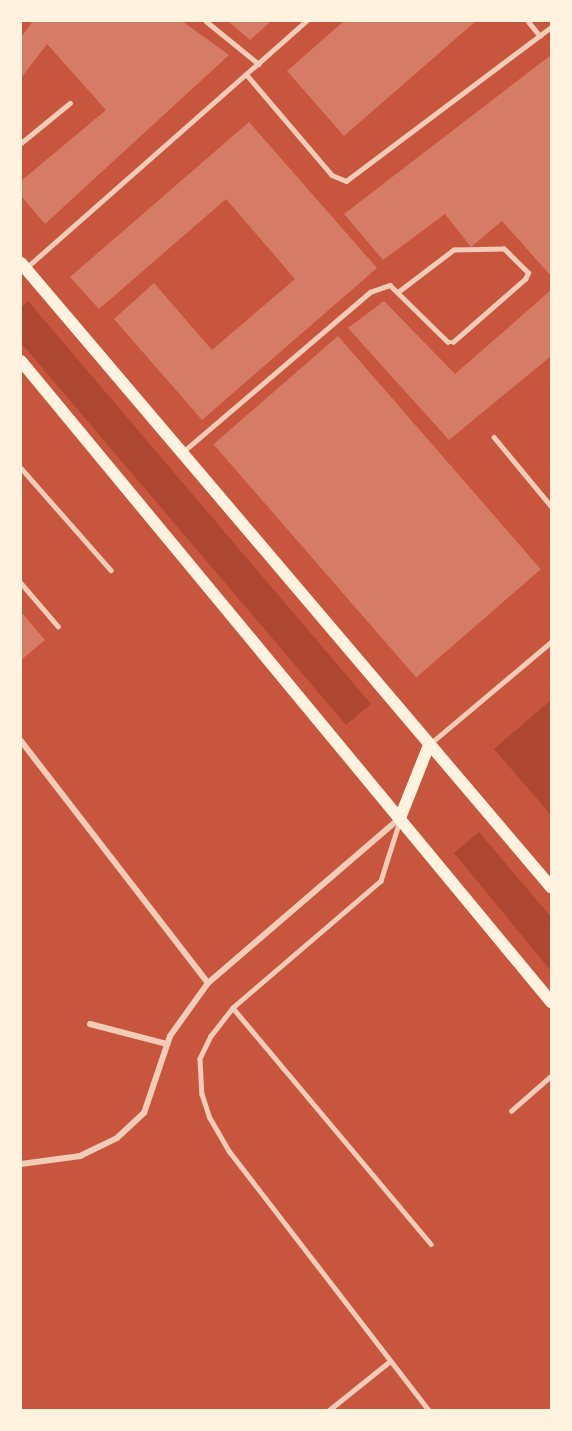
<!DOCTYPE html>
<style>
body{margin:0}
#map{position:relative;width:572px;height:1431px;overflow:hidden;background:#c8553d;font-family:"Open Sans",sans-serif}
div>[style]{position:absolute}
.green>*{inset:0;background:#ae4732}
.building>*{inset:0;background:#d67c66;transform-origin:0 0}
.service>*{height:4.5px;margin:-2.25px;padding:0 2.25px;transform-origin:2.25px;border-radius:2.25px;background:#f1ccb7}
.minor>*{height:6px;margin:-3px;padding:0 3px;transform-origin:3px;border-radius:3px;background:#f1ccb7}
.secondary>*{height:12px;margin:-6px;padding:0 6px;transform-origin:6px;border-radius:6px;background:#fff3e0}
span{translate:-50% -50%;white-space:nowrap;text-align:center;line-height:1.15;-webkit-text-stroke:4.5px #fff3e0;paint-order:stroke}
.frame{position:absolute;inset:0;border:22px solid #fff3e0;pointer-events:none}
</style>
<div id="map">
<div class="green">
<i style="clip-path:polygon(28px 301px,371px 704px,346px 725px,21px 343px,21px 307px)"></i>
<i style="clip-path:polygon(551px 700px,551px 815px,494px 749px)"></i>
<i style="clip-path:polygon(479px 832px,551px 917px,551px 971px,454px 853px)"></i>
</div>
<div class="building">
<i style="clip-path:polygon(33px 21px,182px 21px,229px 55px,45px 224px,21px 196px,21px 181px,106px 110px,47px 44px,21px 78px,21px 37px)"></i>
<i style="clip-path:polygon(228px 21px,271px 21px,250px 40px)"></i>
<i style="clip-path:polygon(344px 21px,476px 21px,344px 136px,287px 71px)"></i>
<i style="clip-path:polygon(551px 55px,551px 276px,502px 221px,471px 247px,445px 214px,383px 260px,344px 214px)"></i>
<i style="clip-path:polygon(249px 122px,377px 268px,202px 420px,114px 319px,154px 283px,212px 350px,295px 279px,226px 199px,99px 309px,70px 277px)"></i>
<i style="clip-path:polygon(551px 290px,551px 356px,449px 440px,348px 328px,384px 301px,455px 374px)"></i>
<i style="left:338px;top:336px;width:309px;height:165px;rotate:49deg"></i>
<i style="clip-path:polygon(21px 612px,45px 640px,21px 660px)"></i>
</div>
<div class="service">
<i style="left:206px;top:21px;width:68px;rotate:39.1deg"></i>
<i style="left:528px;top:21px;width:19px;rotate:51deg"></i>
<i style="left:247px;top:75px;width:131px;rotate:49.6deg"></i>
<i style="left:332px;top:175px;width:15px;rotate:23deg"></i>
<i style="left:346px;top:181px;width:256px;rotate:-36.9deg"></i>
<i style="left:21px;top:143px;width:63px;rotate:-39.2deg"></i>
<i style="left:26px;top:268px;width:373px;rotate:-41.4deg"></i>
<i style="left:494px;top:437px;width:89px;rotate:50.4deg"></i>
<i style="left:184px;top:451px;width:245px;rotate:-40.5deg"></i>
<i style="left:370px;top:292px;width:21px;rotate:-19deg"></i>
<i style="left:390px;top:285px;width:81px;rotate:44.5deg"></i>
<i style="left:448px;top:342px;width:5px"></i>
<i style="left:453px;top:342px;width:96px;rotate:-41.2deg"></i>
<i style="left:525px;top:279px;width:7px;rotate:-63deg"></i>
<i style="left:528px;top:273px;width:34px;rotate:-135deg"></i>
<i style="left:504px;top:249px;width:50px;rotate:178.9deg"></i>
<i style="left:454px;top:250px;width:68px;rotate:142.8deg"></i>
<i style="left:21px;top:468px;width:136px;rotate:48.6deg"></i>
<i style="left:21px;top:583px;width:57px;rotate:49.3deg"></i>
<i style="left:431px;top:743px;width:157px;rotate:-40.1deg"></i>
<i style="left:400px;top:821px;width:63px;rotate:107.6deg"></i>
<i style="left:381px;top:881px;width:195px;rotate:139.4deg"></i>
<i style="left:233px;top:1008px;width:36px;rotate:128deg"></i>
<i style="left:211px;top:1036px;width:25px;rotate:116deg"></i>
<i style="left:200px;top:1059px;width:35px;rotate:87deg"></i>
<i style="left:202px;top:1094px;width:25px;rotate:72deg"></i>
<i style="left:210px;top:1118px;width:39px;rotate:60deg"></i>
<i style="left:230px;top:1152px;width:326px;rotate:52.4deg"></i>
<i style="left:233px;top:1008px;width:308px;rotate:50deg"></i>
<i style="left:511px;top:1111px;width:53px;rotate:-41.2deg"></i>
<i style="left:329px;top:1410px;width:77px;rotate:-38.7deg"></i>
</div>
<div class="minor">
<i style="left:21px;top:741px;width:306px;rotate:52.3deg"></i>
<i style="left:208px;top:983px;width:252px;rotate:-40.7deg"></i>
<i style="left:90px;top:1024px;width:80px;rotate:14.6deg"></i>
<i style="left:21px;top:1164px;width:60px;rotate:-7.7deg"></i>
<i style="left:80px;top:1156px;width:41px;rotate:-25.9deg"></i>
<i style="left:117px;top:1138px;width:37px;rotate:-43deg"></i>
<i style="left:144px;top:1113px;width:81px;rotate:-71.3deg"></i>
<i style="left:170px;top:1036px;width:65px;rotate:-54.4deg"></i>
</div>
<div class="secondary">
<i style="left:21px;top:263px;width:819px;rotate:49.66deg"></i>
<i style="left:21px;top:361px;width:832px;rotate:50.41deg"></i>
<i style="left:400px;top:818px;width:79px;rotate:-68.3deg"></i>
</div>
<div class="frame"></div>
</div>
